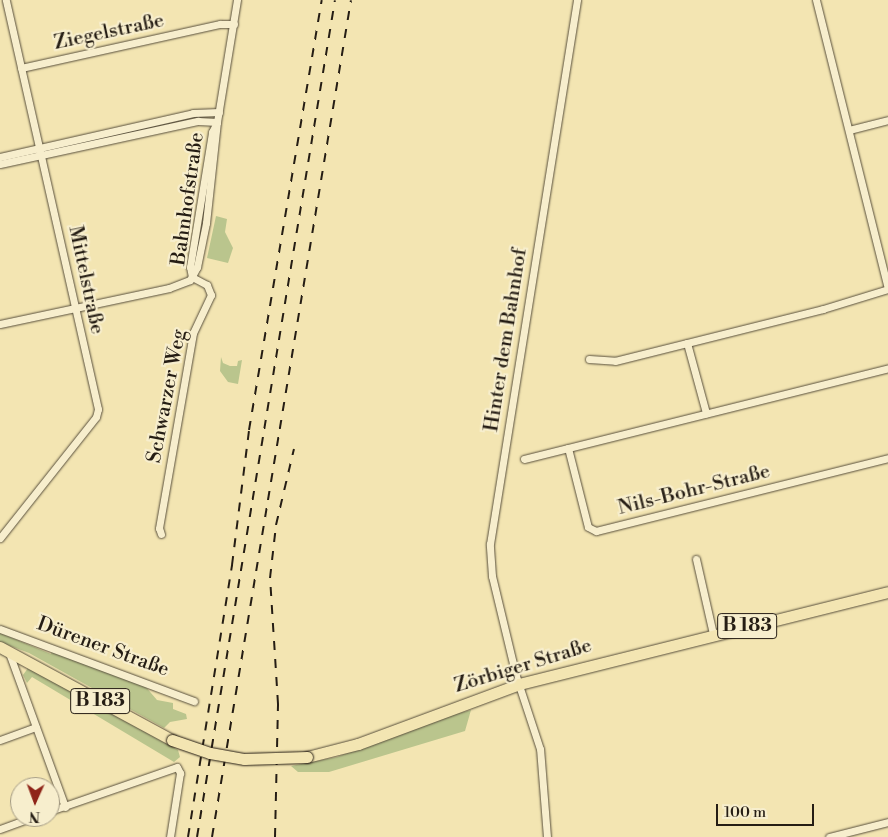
<!DOCTYPE html>
<meta charset="utf-8">
<style>
body{margin:0}
#map{position:relative;width:888px;height:837px;overflow:hidden;background:#f3e5b2;font-family:"Libre Bodoni",serif}
div>[style]{position:absolute}
.green>*{inset:0;background:#bac58d}
.roads{filter:drop-shadow(0 0 1px #584f3c) drop-shadow(0 0 1px #584f3c)}
.street>*{height:7px;margin:-3.5px;padding:0 3.5px;transform-origin:3.5px;border-radius:3.5px;background:#f7eecd}
.primary>*{height:11px;margin:-5.5px;padding:0 5.5px;transform-origin:5.5px;border-radius:5.5px;background:#f3e5b2}
.rail>*{height:2px;margin-top:-1px;transform-origin:0;background:repeating-linear-gradient(90deg,#251d14 0 9px,transparent 0 18px)}
.bridges{filter:drop-shadow(0 0 1px #251d14) drop-shadow(0 0 1px #251d14)}
.primary-bridge>*{height:11px;margin:-5.5px;padding:0 5.5px;transform-origin:5.5px;border-radius:5.5px;background:#f3e5b2}
span{translate:-50% -50%;white-space:nowrap;text-align:center;line-height:1.15;-webkit-text-stroke:4.5px #f7eecd;paint-order:stroke}
.shield-label span{padding:1px 4px;background:#f7eecd;border:1px solid;border-radius:4px;-webkit-text-stroke-width:0}
.shield-label{font-size:19px;color:#251d14;font-weight:700}
.street-label{font-size:20px;color:#251d14}
.north{position:absolute;left:10px;top:777px;width:50px;height:50px;box-sizing:border-box;background:#f7eecd;border:1px solid #a39a83;border-radius:50%;rotate:182deg;font-size:14px;font-weight:700;line-height:20px;text-align:center;color:#251d14}
.north::after{content:'';display:block;margin:auto;width:18px;height:22px;background:#8f2418;clip-path:polygon(50% 0,100% 100%,50% 72%,0 100%)}
.scale{position:absolute;left:716px;top:804px;width:98px;height:22px;box-sizing:border-box;border:2px solid #251d14;border-top:0;padding-left:6px;font-size:15px;line-height:18px;white-space:nowrap;color:#251d14;-webkit-text-stroke:4px #f7eecd;paint-order:stroke}
</style>
<div id="map">
<div class="green">
<i style="clip-path:polygon(216px 216px,227px 219px,225px 232px,233px 248px,228px 263px,207px 258px)"></i>
<i style="clip-path:polygon(221px 357px,223px 363px,230px 366px,237px 366px,238px 361px,242px 360px,238px 384px,228px 382px,220px 371px)"></i>
<i style="clip-path:polygon(0 633px,51px 654px,52px 651px,145px 686px,157px 700px,173px 703px,173px 709px,186px 714px,187px 719px,170px 722px,164px 728px,29px 653px,0 642px)"></i>
<i style="clip-path:polygon(28px 668px,178px 750px,180px 757px,174px 762px,32px 677px,27px 683px,23px 675px)"></i>
<i style="clip-path:polygon(471px 710px,465px 731px,329px 772px,298px 772px,291px 766px,337px 757px,440px 718px)"></i>
</div>
<div class="roads">
<div class="street">
<i style="left:816px;top:0;width:297px;rotate:76deg"></i>
<i style="left:21px;top:68px;width:204px;rotate:-12.5deg"></i>
<i style="left:220px;top:24px;width:14px"></i>
<i style="left:849px;top:130px;width:40px;rotate:-14.4deg"></i>
<i style="left:0;top:157px;width:198px;rotate:-12.8deg"></i>
<i style="left:193px;top:113px;width:26px;rotate:-2deg"></i>
<i style="left:0;top:164px;width:203px;rotate:-12.3deg"></i>
<i style="left:198px;top:121px;width:19px;rotate:3deg"></i>
<i style="left:192px;top:277px;width:10px;rotate:-101deg"></i>
<i style="left:190px;top:267px;width:137px;rotate:-80.7deg"></i>
<i style="left:212px;top:132px;width:11px;rotate:-63deg"></i>
<i style="left:0;top:324px;width:173px;rotate:-12deg"></i>
<i style="left:169px;top:288px;width:22px;rotate:-21deg"></i>
<i style="left:190px;top:280px;width:15px;rotate:-62deg"></i>
<i style="left:197px;top:267px;width:45px;rotate:-78.4deg"></i>
<i style="left:206px;top:223px;width:102px;rotate:-83.8deg"></i>
<i style="left:217px;top:122px;width:124px;rotate:-80.7deg"></i>
<i style="left:687px;top:343px;width:73px;rotate:74.8deg"></i>
<i style="left:589px;top:359px;width:26px;rotate:4deg"></i>
<i style="left:615px;top:361px;width:214px;rotate:-14deg"></i>
<i style="left:823px;top:309px;width:68px;rotate:-17.1deg"></i>
<i style="left:568px;top:448px;width:81px;rotate:75.8deg"></i>
<i style="left:588px;top:527px;width:9px;rotate:27deg"></i>
<i style="left:596px;top:531px;width:301px;rotate:-14deg"></i>
<i style="left:524px;top:459px;width:375px;rotate:-14deg"></i>
<i style="left:161px;top:534px;width:6px;rotate:-108deg"></i>
<i style="left:159px;top:528px;width:198px;rotate:-80.1deg"></i>
<i style="left:193px;top:333px;width:42px;rotate:-64.7deg"></i>
<i style="left:211px;top:295px;width:11px;rotate:-112deg"></i>
<i style="left:207px;top:285px;width:17px;rotate:-152deg"></i>
<i style="left:0;top:538px;width:154px;rotate:-51.6deg"></i>
<i style="left:96px;top:417px;width:8px;rotate:-76deg"></i>
<i style="left:98px;top:409px;width:419px;rotate:-102.7deg"></i>
<i style="left:696px;top:559px;width:77px;rotate:77.2deg"></i>
<i style="left:0;top:629px;width:207px;rotate:20.4deg"></i>
<i style="left:8px;top:650px;width:167px;rotate:70deg"></i>
<i style="left:0;top:740px;width:38px;rotate:-20deg"></i>
<i style="left:50px;top:811px;width:134px;rotate:-19.1deg"></i>
<i style="left:177px;top:767px;width:7px;rotate:63deg"></i>
<i style="left:180px;top:773px;width:65px;rotate:98.9deg"></i>
<i style="left:0;top:829px;width:35px;rotate:-20deg"></i>
<i style="left:547px;top:837px;width:88px;rotate:-94.5deg"></i>
<i style="left:540px;top:749px;width:77px;rotate:-108.2deg"></i>
<i style="left:516px;top:676px;width:103px;rotate:-103.5deg"></i>
<i style="left:492px;top:576px;width:32px;rotate:-94deg"></i>
<i style="left:490px;top:544px;width:551px;rotate:-80.91deg"></i>
<i style="left:829px;top:837px;width:61px;rotate:-14.3deg"></i>
</div>
<div class="primary">
<i style="left:0;top:647px;width:196px;rotate:28.4deg"></i>
<i style="left:307px;top:757px;width:53px;rotate:-14.3deg"></i>
<i style="left:358px;top:744px;width:172px;rotate:-20.4deg"></i>
<i style="left:519px;top:684px;width:380px;rotate:-14deg"></i>
</div>
</div>
<div class="rail">
<i style="left:188px;top:837px;width:276px;rotate:-80.8deg"></i>
<i style="left:232px;top:565px;width:136px;rotate:-82.8deg"></i>
<i style="left:249px;top:430px;width:436px;rotate:-80.4deg"></i>
<i style="left:197px;top:837px;width:848px;rotate:-80.64deg"></i>
<i style="left:212px;top:837px;width:848px;rotate:-80.57deg"></i>
<i style="left:275px;top:837px;width:133px;rotate:-88.7deg"></i>
<i style="left:278px;top:704px;width:126px;rotate:-93.6deg"></i>
<i style="left:270px;top:578px;width:53px;rotate:-83.5deg"></i>
<i style="left:276px;top:525px;width:78px;rotate:-76.7deg"></i>
</div>
<div class="bridges">
<div class="primary-bridge">
<i style="left:172px;top:740px;width:40px;rotate:18.9deg"></i>
<i style="left:210px;top:753px;width:35px;rotate:10deg"></i>
<i style="left:244px;top:759px;width:63px;rotate:-1.8deg"></i>
</div>
</div>
<div class="shield-label">
<span style="left:747px;top:626px">B 183</span>
<span style="left:100px;top:701px">B 183</span>
</div>
<div class="street-label">
<span style="left:109px;top:32px;rotate:-12deg">Ziegelstraße</span>
<span style="left:188px;top:199px;rotate:-82deg">Bahnhofstraße</span>
<span style="left:86px;top:280px;rotate:78deg">Mittelstraße</span>
<span style="left:506px;top:340px;rotate:-81deg">Hinter dem Bahnhof</span>
<span style="left:167px;top:396px;rotate:-79deg">Schwarzer Weg</span>
<span style="left:694px;top:490px;rotate:-14deg">Nils-Bohr-Straße</span>
<span style="left:103px;top:647px;rotate:20deg">Dürener Straße</span>
<span style="left:523px;top:666px;rotate:-17deg">Zörbiger Straße</span>
</div>
<div class="north">N</div>
<div class="scale">100 m</div>
</div>
